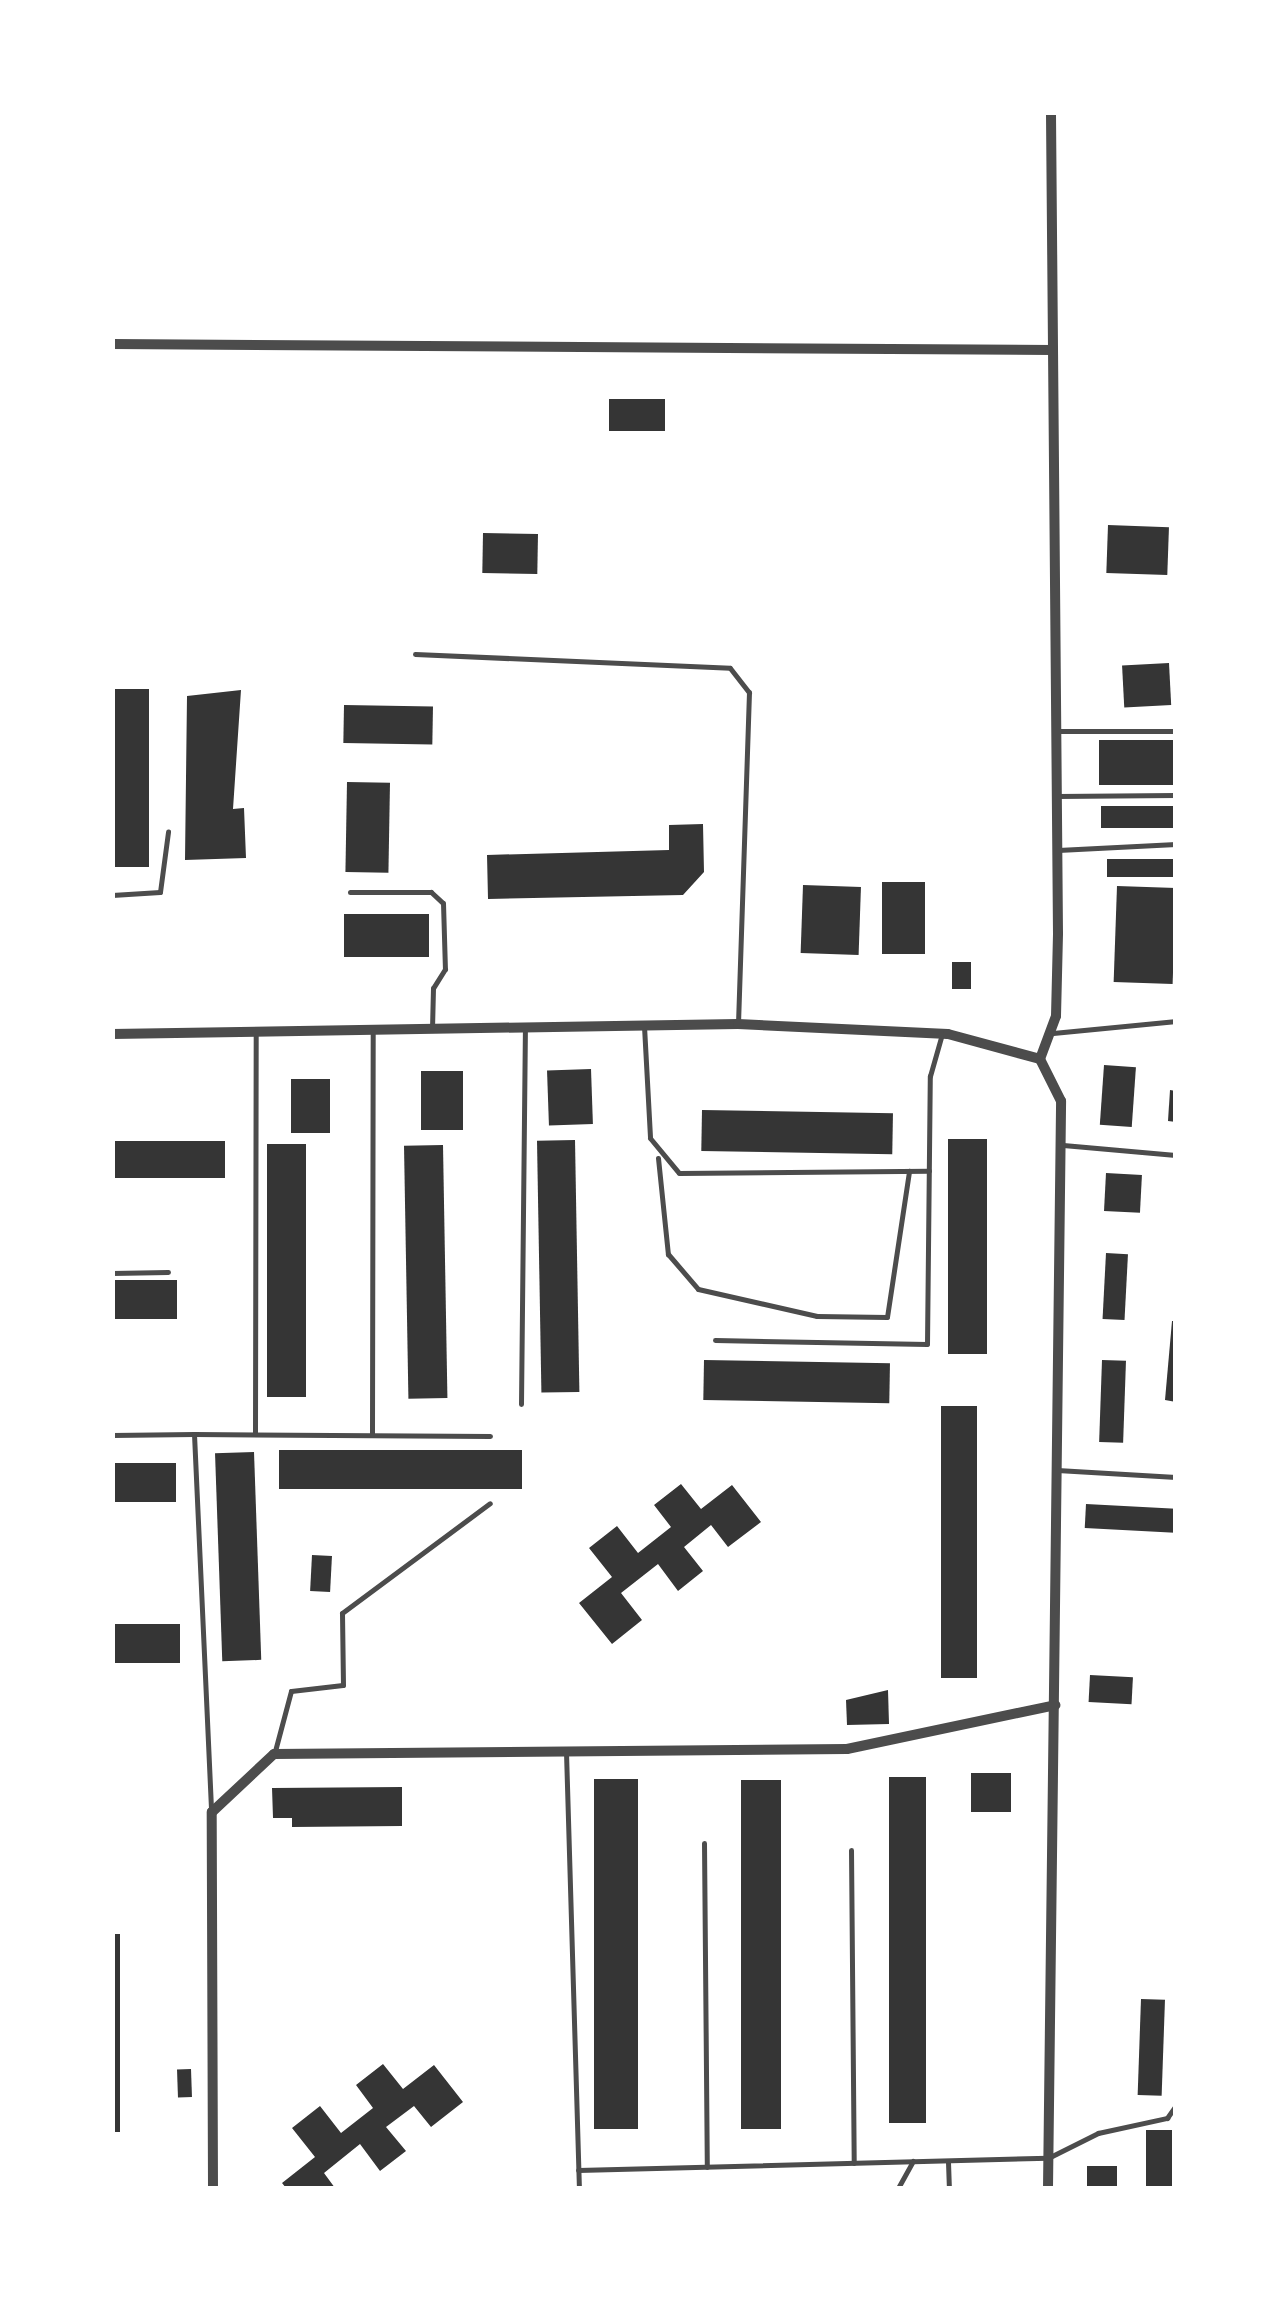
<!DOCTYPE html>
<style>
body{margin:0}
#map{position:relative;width:1288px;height:2301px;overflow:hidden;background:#fff;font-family:"Fira Sans Condensed",sans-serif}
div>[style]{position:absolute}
.building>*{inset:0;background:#353535;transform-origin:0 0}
.service>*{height:5px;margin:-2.5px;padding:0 2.5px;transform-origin:2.5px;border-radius:2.5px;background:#4c4c4c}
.minor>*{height:10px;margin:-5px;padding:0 5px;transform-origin:5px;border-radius:5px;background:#4c4c4c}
span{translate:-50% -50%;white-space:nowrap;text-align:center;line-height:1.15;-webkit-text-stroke:8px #fff;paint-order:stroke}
.frame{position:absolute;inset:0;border:115px solid #fff;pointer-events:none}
</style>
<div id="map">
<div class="building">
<i style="left:609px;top:399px;width:56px;height:32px"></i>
<i style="left:1108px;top:525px;width:61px;height:48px;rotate:2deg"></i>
<i style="left:483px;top:533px;width:55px;height:40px;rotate:1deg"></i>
<i style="left:1169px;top:663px;width:42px;height:47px;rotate:87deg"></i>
<i style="left:149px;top:689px;width:178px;height:37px;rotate:90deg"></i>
<i style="clip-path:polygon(241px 690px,233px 809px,244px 808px,246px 858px,185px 860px,187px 696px)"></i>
<i style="left:344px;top:705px;width:89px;height:38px;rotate:1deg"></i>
<i style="left:1099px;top:740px;width:77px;height:45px"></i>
<i style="left:347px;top:782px;width:43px;height:90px;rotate:1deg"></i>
<i style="left:1176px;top:806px;width:22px;height:75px;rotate:90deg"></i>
<i style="clip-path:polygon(703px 824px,704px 872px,683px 895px,488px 899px,487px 855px,669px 850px,669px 825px)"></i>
<i style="left:1176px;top:859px;width:18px;height:69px;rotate:90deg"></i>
<i style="left:925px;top:882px;width:72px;height:43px;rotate:90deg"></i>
<i style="left:803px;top:885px;width:58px;height:68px;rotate:2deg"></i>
<i style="left:1117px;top:886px;width:59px;height:96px;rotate:2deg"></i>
<i style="left:429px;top:914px;width:43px;height:85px;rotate:90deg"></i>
<i style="left:952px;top:962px;width:19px;height:27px"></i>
<i style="left:1104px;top:1065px;width:32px;height:60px;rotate:4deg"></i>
<i style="left:591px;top:1069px;width:55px;height:44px;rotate:88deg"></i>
<i style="left:421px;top:1071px;width:42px;height:59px"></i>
<i style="left:330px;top:1079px;width:54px;height:39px;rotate:90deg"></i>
<i style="clip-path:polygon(1170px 1090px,1176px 1091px,1176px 1122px,1168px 1121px)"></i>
<i style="left:702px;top:1110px;width:191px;height:41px;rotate:1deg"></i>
<i style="left:948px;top:1139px;width:39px;height:215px"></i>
<i style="left:575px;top:1140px;width:252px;height:38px;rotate:89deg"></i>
<i style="left:112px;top:1141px;width:113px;height:37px"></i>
<i style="left:267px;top:1144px;width:39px;height:253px"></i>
<i style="left:443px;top:1145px;width:253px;height:39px;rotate:89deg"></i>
<i style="left:1106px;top:1173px;width:36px;height:38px;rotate:3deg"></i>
<i style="left:1106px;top:1253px;width:22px;height:66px;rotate:3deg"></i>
<i style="left:177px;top:1280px;width:39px;height:65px;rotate:90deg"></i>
<i style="clip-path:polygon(1172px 1321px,1176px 1321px,1176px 1402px,1165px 1400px)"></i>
<i style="left:704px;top:1360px;width:186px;height:40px;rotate:1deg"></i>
<i style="left:1102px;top:1360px;width:24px;height:82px;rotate:2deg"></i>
<i style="left:941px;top:1406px;width:36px;height:272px"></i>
<i style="left:522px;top:1450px;width:39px;height:243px;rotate:90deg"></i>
<i style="left:254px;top:1452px;width:208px;height:39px;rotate:88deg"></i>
<i style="left:176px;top:1463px;width:39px;height:64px;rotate:90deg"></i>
<i style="clip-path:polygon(681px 1484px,701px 1509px,732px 1485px,761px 1522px,728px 1547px,711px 1525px,684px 1547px,703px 1571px,678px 1591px,658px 1564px,621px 1593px,642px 1620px,612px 1644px,579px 1603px,612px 1577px,589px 1548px,617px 1526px,638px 1553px,671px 1527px,654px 1505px)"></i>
<i style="left:1086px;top:1504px;width:90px;height:24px;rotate:3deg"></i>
<i style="left:312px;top:1555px;width:20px;height:36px;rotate:3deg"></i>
<i style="left:112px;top:1624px;width:68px;height:39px"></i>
<i style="left:1090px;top:1675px;width:43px;height:27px;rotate:3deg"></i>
<i style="clip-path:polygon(888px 1690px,889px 1724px,847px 1725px,846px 1700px)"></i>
<i style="left:1011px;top:1773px;width:39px;height:40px;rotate:90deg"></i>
<i style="left:889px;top:1777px;width:37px;height:346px"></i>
<i style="left:594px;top:1779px;width:44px;height:350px"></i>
<i style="left:741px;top:1780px;width:40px;height:349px"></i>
<i style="clip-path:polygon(402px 1787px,402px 1826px,292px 1827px,292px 1818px,273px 1818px,272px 1788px)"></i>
<i style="left:112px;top:1934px;width:8px;height:198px"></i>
<i style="left:1141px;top:1999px;width:24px;height:96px;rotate:2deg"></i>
<i style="clip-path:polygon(383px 2064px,403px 2089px,434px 2065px,463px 2102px,431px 2127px,414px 2106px,386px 2127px,406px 2151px,380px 2171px,360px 2144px,324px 2173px,335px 2188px,286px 2188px,282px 2183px,315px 2157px,292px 2128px,320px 2106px,341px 2133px,373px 2108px,356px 2085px)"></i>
<i style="left:191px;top:2069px;width:28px;height:14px;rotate:88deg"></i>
<i style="left:1146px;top:2130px;width:26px;height:58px"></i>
<i style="left:1087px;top:2166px;width:30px;height:22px"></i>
</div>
<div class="service">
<i style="left:415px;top:654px;width:315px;rotate:2.5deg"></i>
<i style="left:730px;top:668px;width:31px;rotate:52deg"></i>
<i style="left:749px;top:692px;width:329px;rotate:91.9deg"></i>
<i style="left:1059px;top:731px;width:117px"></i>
<i style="left:1057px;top:796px;width:119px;rotate:-0.5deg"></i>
<i style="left:1058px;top:850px;width:118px;rotate:-2.9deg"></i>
<i style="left:350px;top:892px;width:81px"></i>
<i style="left:431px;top:892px;width:16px;rotate:43deg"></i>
<i style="left:443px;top:903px;width:66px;rotate:88.3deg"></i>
<i style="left:445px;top:969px;width:22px;rotate:122deg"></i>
<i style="left:433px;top:988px;width:41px;rotate:91.4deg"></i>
<i style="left:112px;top:895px;width:48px;rotate:-3.6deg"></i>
<i style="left:160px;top:892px;width:61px;rotate:-82.4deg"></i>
<i style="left:644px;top:1026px;width:112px;rotate:86.9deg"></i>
<i style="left:650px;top:1138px;width:45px;rotate:50.4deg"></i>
<i style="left:679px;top:1173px;width:250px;rotate:-0.5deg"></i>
<i style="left:1053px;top:1033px;width:124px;rotate:-5.6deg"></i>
<i style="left:1063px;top:1145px;width:113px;rotate:5.1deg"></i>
<i style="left:658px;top:1158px;width:97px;rotate:84.1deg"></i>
<i style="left:668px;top:1254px;width:46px;rotate:49.4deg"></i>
<i style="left:698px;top:1289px;width:122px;rotate:12.8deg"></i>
<i style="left:817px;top:1316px;width:70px;rotate:0.8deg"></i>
<i style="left:887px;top:1317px;width:148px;rotate:-81.4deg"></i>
<i style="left:112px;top:1273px;width:56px;rotate:-1deg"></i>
<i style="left:715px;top:1340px;width:212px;rotate:1.1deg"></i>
<i style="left:927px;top:1344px;width:268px;rotate:-89.4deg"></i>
<i style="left:930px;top:1076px;width:44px;rotate:-74.1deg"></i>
<i style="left:521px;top:1404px;width:374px;rotate:-89.4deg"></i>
<i style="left:194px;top:1434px;width:296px;rotate:0.4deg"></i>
<i style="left:255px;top:1434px;width:401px;rotate:-89.9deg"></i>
<i style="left:112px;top:1435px;width:82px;rotate:-0.7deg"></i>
<i style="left:194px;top:1434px;width:375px;rotate:87.4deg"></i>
<i style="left:372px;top:1435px;width:406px;rotate:-89.9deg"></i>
<i style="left:1057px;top:1470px;width:119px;rotate:3.4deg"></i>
<i style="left:275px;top:1751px;width:62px;rotate:-75.1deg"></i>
<i style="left:291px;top:1691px;width:52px;rotate:-6.6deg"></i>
<i style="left:343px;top:1685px;width:72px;rotate:-90.8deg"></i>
<i style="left:342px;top:1613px;width:184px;rotate:-36.6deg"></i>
<i style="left:566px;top:1752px;width:436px;rotate:88.3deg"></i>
<i style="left:704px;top:1843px;width:324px;rotate:89.5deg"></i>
<i style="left:851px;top:1850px;width:313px;rotate:89.5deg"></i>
<i style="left:1176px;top:2030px;width:52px;rotate:90deg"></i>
<i style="left:948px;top:2162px;width:26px;rotate:88deg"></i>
<i style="left:578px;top:2170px;width:470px;rotate:-1.5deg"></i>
<i style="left:1048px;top:2158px;width:56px;rotate:-26.6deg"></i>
<i style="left:1098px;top:2133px;width:71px;rotate:-12.3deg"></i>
<i style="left:1167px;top:2118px;width:16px;rotate:-55deg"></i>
<i style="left:898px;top:2188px;width:31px;rotate:-61deg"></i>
</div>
<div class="minor">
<i style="left:112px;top:344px;width:941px;rotate:0.37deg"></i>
<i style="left:112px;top:1034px;width:626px;rotate:-0.92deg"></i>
<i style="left:738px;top:1024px;width:210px;rotate:2.7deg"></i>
<i style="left:948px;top:1034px;width:95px;rotate:15.2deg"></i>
<i style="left:213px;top:2188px;width:376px;rotate:-90.2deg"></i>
<i style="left:212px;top:1812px;width:85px;rotate:-43.1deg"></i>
<i style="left:274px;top:1754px;width:573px;rotate:-0.5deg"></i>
<i style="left:847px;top:1749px;width:213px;rotate:-11.9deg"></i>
<i style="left:1048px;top:2188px;width:1087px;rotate:-89.31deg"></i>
<i style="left:1061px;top:1101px;width:47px;rotate:-116.6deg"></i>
<i style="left:1040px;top:1059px;width:46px;rotate:-69.6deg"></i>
<i style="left:1056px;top:1016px;width:83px;rotate:-88.6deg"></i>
<i style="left:1058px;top:933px;width:821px;rotate:-90.49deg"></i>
</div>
<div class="frame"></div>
</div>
